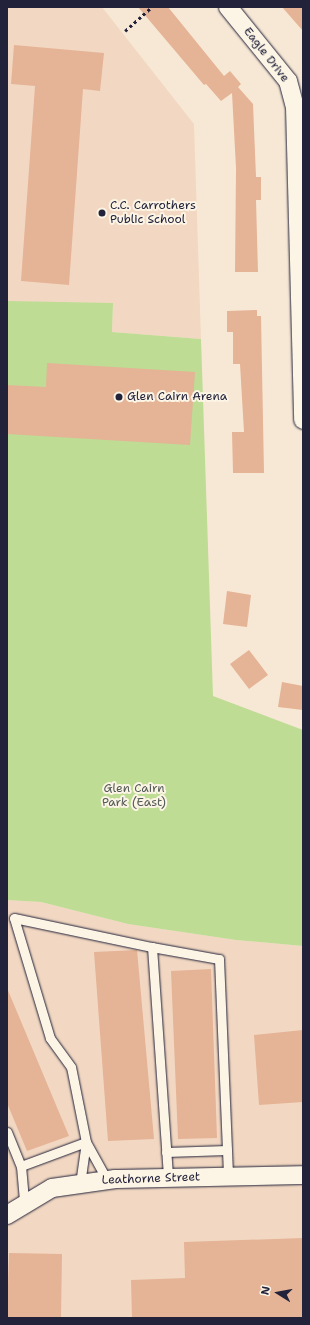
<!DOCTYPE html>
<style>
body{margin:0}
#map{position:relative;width:310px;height:1325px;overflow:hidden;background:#f7e8d5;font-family:"Shantell Sans",sans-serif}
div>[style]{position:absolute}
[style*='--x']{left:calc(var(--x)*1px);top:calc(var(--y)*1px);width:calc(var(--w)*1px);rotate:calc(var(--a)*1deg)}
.built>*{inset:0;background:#f2d8c2}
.green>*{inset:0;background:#bedc94}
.building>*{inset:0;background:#e5b396}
.path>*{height:2.5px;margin-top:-1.25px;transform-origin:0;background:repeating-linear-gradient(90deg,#22223b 0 3px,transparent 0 6px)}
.roads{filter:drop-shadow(0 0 1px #22223b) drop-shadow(0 0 1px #22223b)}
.lane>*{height:9px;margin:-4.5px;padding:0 4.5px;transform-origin:4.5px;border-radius:4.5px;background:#fcf5e5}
.street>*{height:18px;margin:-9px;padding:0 9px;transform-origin:9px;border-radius:9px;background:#fcf5e5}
.dots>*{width:11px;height:11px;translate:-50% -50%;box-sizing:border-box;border:2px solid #fcf5e5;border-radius:50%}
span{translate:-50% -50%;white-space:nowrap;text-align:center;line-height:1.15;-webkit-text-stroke:4px #fcf5e5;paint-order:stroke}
.street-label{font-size:12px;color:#22223b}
.poi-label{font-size:12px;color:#22223b}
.left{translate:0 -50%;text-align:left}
.park-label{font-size:12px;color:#515a56}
.frame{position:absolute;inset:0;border:8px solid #22223b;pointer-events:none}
.north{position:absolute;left:258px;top:1273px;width:40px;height:40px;-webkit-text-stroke:3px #fcf5e5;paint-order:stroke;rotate:281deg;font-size:11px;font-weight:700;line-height:16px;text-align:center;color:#22223b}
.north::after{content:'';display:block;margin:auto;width:14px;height:18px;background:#22223b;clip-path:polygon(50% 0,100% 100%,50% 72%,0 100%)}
</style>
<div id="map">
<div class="built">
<i style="clip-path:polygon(7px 7px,102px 7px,194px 124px,201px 339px,112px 332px,113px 304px,7px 303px)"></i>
<i style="clip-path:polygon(7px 900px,41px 902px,128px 924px,236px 940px,303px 946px,303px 1318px,7px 1318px)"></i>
</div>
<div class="green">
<i style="clip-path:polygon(7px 301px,113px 303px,112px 332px,201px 339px,213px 696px,303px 730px,303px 946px,236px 940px,128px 924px,41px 902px,7px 900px)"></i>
</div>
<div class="building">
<i style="clip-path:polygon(138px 7px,168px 7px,224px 76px,230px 71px,241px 84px,238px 87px,253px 104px,256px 177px,261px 177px,261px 200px,256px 200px,258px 272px,235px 272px,236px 168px,232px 93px,221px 101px,206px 84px,204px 85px)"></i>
<i style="clip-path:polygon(282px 7px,303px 7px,303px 31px)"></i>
<i style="clip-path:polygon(14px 45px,104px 53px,100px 91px,83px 89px,69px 285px,21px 281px,35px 86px,11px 84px)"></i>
<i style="clip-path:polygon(257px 310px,257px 316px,261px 316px,264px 473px,233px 473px,232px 432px,244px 432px,240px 364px,233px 364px,233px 332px,227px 332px,227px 311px)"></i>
<i style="clip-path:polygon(47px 363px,195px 372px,190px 445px,7px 434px,7px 385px,46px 387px)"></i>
<i style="clip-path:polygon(227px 591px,251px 595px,247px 627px,223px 624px)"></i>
<i style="clip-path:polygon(249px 650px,268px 675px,249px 689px,230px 664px)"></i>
<i style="clip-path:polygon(282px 682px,303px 686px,303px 710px,278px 707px)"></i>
<i style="clip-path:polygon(137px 950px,154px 1139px,108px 1141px,94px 952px)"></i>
<i style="clip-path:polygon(211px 969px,217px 1138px,178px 1139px,171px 971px)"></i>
<i style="clip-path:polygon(7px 988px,69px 1136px,27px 1151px,7px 1103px)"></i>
<i style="clip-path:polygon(303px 1030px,303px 1102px,259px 1105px,254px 1035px)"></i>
<i style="clip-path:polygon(303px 1238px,303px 1318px,132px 1318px,131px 1280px,185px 1278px,184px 1242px)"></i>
<i style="clip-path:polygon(9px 1253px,62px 1254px,61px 1318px,7px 1318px)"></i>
</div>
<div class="path">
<i style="--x:125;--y:31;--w:36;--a:-42"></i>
</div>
<div class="roads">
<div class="lane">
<i style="--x:152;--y:947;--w:68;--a:10.2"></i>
<i style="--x:219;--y:959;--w:218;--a:87.6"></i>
<i style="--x:7;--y:1132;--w:37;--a:68"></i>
<i style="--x:21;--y:1166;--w:38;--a:85"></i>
<i style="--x:166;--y:1152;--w:61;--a:-1.9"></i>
<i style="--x:21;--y:1166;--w:69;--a:-20.3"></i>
<i style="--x:107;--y:1180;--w:43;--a:-118.9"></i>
<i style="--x:86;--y:1142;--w:76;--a:-101.3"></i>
<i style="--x:71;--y:1067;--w:36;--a:-126"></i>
<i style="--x:50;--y:1038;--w:125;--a:-106.7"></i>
<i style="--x:14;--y:918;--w:141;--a:11.9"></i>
<i style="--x:152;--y:947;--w:232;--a:86"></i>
<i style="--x:80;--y:1184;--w:42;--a:-81.9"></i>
</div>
<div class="street">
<i style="--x:228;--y:7;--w:95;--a:51"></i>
<i style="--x:288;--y:81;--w:27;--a:75"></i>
<i style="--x:295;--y:107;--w:313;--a:88.5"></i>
<i style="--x:7;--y:1215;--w:52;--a:-31"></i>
<i style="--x:52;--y:1188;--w:64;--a:-8.1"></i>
<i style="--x:115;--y:1179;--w:188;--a:-1.2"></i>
</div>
</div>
<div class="dots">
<i style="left:102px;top:213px;background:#22223b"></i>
<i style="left:119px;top:397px;background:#22223b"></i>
</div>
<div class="street-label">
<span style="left:266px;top:55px;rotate:52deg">Eagle Drive</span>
<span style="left:151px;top:1179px;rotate:-2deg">Leathorne Street</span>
</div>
<div class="poi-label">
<span class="left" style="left:110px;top:213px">C.C. Carrothers<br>Public School</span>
<span class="left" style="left:127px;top:397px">Glen Cairn Arena</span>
</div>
<div class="park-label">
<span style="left:134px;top:796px">Glen Cairn<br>Park (East)</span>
</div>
<div class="frame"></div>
<div class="north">N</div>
</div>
